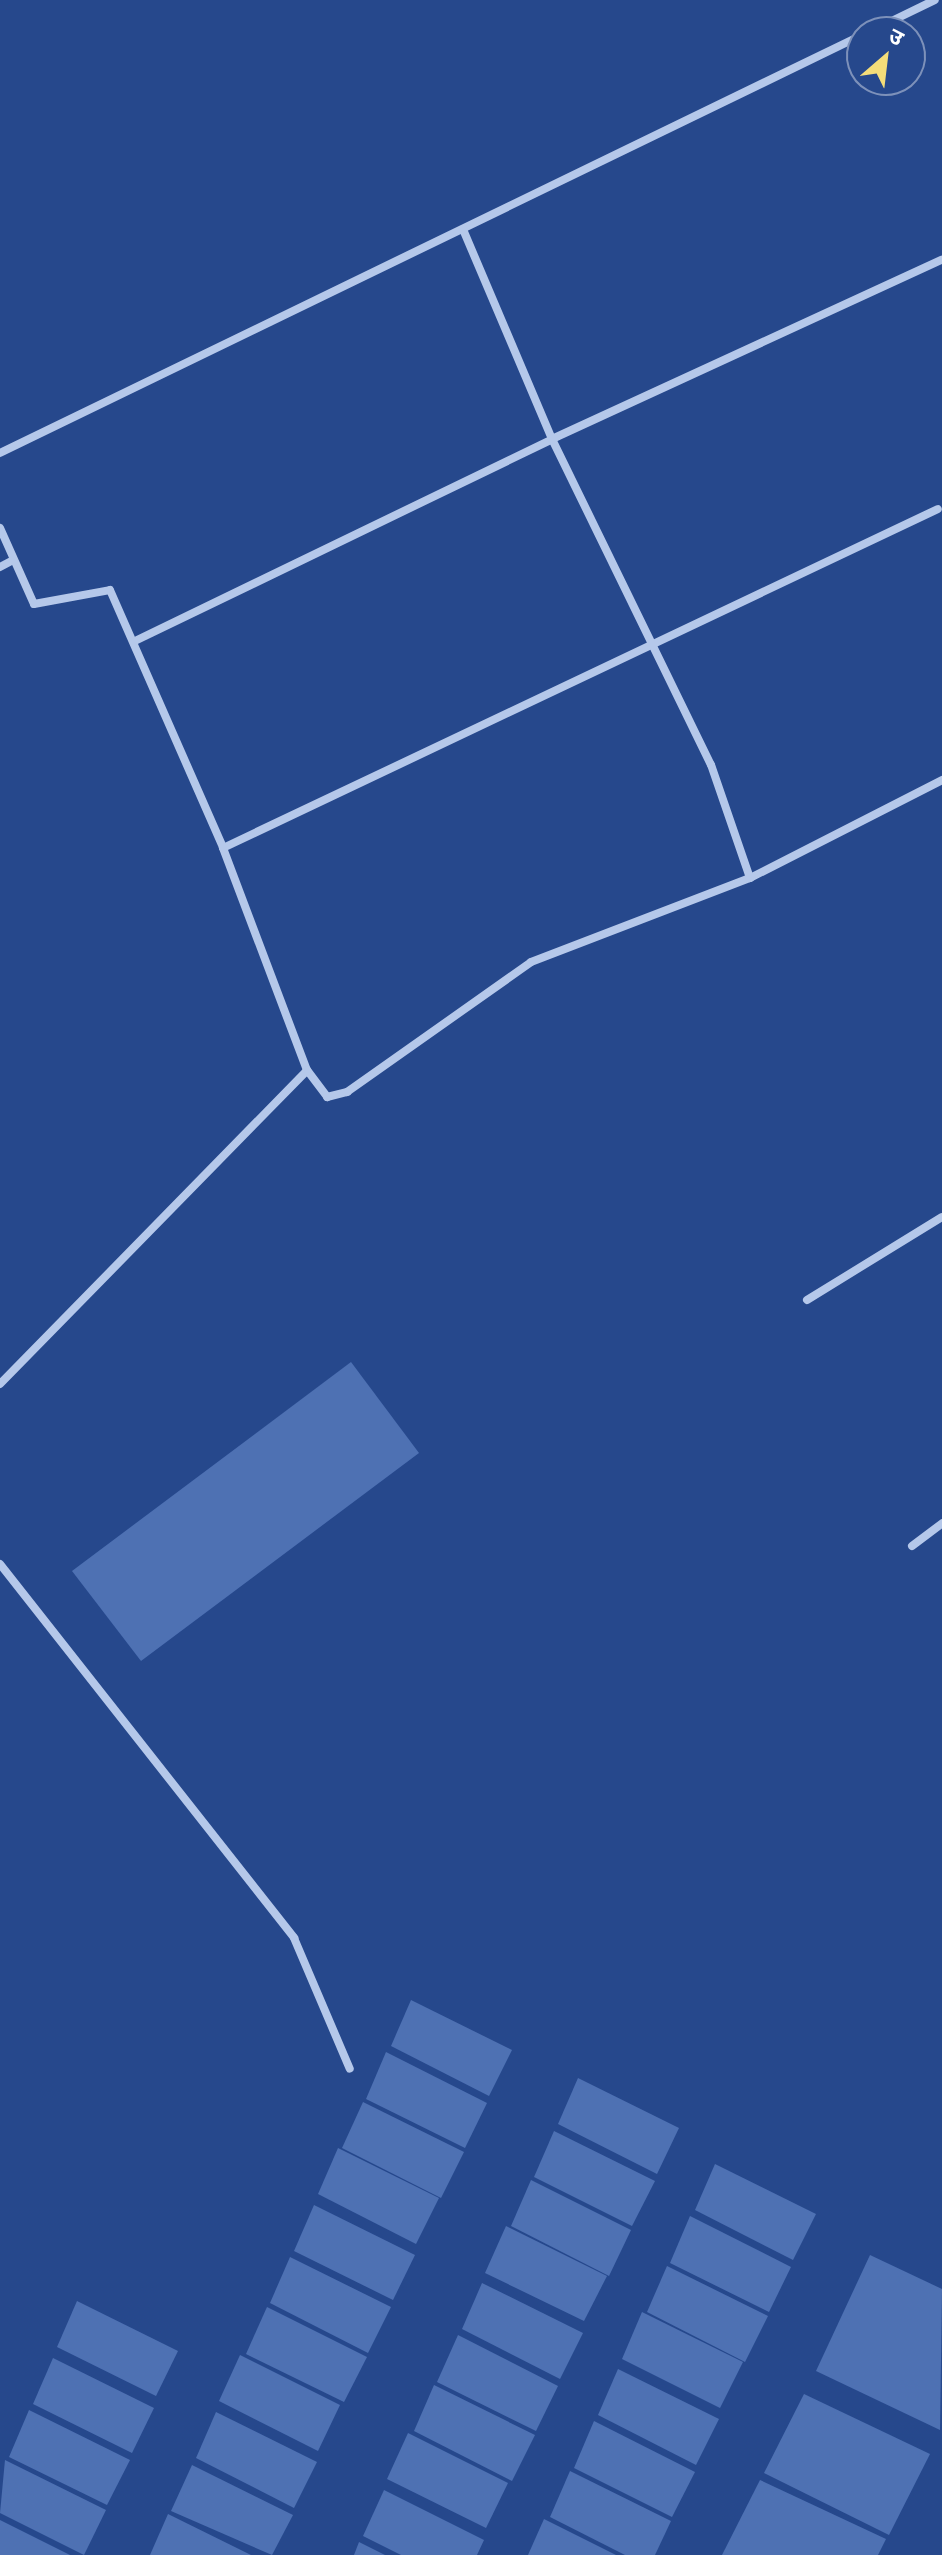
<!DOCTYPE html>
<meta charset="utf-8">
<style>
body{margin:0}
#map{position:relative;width:942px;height:2555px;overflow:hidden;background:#26488c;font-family:Inter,"Noto Sans Devanagari",sans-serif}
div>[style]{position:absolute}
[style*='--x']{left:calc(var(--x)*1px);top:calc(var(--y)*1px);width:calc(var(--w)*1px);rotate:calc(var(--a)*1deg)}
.building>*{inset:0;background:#4e71b3}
.street>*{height:8px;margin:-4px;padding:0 4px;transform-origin:4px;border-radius:4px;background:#b5c8ea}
span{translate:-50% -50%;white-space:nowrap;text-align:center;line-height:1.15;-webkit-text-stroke:6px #26488c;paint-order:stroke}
.north{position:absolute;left:846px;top:16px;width:80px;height:80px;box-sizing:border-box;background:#26488c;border:2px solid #7d91ba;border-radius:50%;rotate:28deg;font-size:22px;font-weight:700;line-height:32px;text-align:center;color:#fff}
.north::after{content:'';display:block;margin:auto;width:28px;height:36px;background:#f4dd79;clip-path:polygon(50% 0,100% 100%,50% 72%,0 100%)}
</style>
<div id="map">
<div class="building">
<i style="clip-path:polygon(351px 1362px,419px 1453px,141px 1661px,72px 1571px)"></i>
<i style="clip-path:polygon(411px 2000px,512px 2050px,489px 2096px,391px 2046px)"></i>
<i style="clip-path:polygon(386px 2052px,487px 2103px,465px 2148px,366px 2099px)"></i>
<i style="clip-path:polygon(578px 2078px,679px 2128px,657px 2174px,558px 2124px)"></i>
<i style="clip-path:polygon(363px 2102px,464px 2152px,441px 2198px,342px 2148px)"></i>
<i style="clip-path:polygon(554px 2131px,655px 2181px,632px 2226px,534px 2177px)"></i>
<i style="clip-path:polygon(338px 2148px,439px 2198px,416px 2244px,318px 2194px)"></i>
<i style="clip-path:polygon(715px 2164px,816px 2214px,793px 2260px,695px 2210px)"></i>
<i style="clip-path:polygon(531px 2180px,631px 2230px,609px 2276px,511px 2226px)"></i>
<i style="clip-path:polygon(314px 2205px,415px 2255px,393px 2300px,294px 2251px)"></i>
<i style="clip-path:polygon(690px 2216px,791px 2267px,769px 2312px,670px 2263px)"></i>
<i style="clip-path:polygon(506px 2226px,607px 2276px,584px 2321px,485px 2273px)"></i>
<i style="clip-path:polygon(870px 2255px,942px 2289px,940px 2430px,816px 2371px)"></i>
<i style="clip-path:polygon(290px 2257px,391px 2307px,368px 2353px,270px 2303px)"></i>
<i style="clip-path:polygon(667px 2266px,768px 2316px,745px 2362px,647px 2312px)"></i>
<i style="clip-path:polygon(482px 2283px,583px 2333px,560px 2379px,462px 2329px)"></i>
<i style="clip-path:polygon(77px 2301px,178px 2351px,156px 2396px,57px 2347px)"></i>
<i style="clip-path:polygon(267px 2307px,367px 2357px,344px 2402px,246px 2354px)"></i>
<i style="clip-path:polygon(642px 2312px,743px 2362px,720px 2408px,622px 2359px)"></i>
<i style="clip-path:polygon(458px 2335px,558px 2386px,536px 2431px,437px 2382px)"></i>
<i style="clip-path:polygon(240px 2355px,340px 2405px,318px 2451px,219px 2401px)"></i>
<i style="clip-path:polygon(53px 2358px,154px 2408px,132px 2453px,33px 2404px)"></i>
<i style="clip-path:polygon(618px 2369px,719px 2419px,696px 2465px,598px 2415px)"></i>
<i style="clip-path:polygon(434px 2385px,535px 2435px,512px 2481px,414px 2431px)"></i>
<i style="clip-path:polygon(804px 2394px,930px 2454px,889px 2535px,764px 2473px)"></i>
<i style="clip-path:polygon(29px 2410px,130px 2460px,107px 2505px,9px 2457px)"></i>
<i style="clip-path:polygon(216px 2412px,317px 2462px,294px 2508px,196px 2458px)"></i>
<i style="clip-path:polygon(594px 2421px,695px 2472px,672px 2517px,574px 2468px)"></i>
<i style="clip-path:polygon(408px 2433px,508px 2483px,486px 2528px,387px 2479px)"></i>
<i style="clip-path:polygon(5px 2460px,106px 2510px,84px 2555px,0 2513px)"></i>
<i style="clip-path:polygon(192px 2465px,293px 2515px,272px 2555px,171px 2511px)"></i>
<i style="clip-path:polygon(570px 2471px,671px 2521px,655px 2555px,625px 2555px,550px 2517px)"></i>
<i style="clip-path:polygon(760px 2480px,886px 2539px,878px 2555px,722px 2555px)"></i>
<i style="clip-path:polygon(384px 2490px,484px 2540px,477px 2555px,401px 2555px,363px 2536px)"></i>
<i style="clip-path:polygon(168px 2514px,251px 2555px,150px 2555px)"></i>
<i style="clip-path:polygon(544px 2519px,616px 2555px,528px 2555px)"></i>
<i style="clip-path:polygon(0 2520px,70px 2555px,0 2555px)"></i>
<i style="clip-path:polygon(359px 2542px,385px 2555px,354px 2555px)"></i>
</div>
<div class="street">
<i style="--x:869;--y:32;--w:73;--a:-25.9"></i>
<i style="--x:0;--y:453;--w:958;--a:-25.87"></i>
<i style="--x:0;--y:528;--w:83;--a:65.9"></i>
<i style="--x:34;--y:604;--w:77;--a:-10.4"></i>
<i style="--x:110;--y:590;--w:282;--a:66.3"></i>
<i style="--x:223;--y:848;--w:237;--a:69.3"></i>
<i style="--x:307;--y:1070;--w:34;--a:53"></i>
<i style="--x:327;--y:1097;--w:21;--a:-14"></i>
<i style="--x:347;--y:1092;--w:225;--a:-35.2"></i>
<i style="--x:531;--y:962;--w:235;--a:-21"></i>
<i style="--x:750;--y:878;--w:216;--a:-27"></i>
<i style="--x:0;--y:567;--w:15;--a:-28"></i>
<i style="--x:137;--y:640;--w:461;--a:-25.8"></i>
<i style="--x:552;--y:439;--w:228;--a:-113"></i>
<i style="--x:223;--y:848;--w:791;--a:-25.37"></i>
<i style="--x:750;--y:878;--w:120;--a:-109"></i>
<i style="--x:711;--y:765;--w:363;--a:-116"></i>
<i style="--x:552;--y:439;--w:429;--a:-24.7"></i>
<i style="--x:807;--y:1300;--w:158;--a:-31.6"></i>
<i style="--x:0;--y:1384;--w:439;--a:-45.6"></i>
<i style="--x:912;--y:1546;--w:38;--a:-37"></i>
<i style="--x:0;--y:1564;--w:476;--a:51.8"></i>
<i style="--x:294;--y:1938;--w:142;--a:66.9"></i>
</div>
<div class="north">उ</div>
</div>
